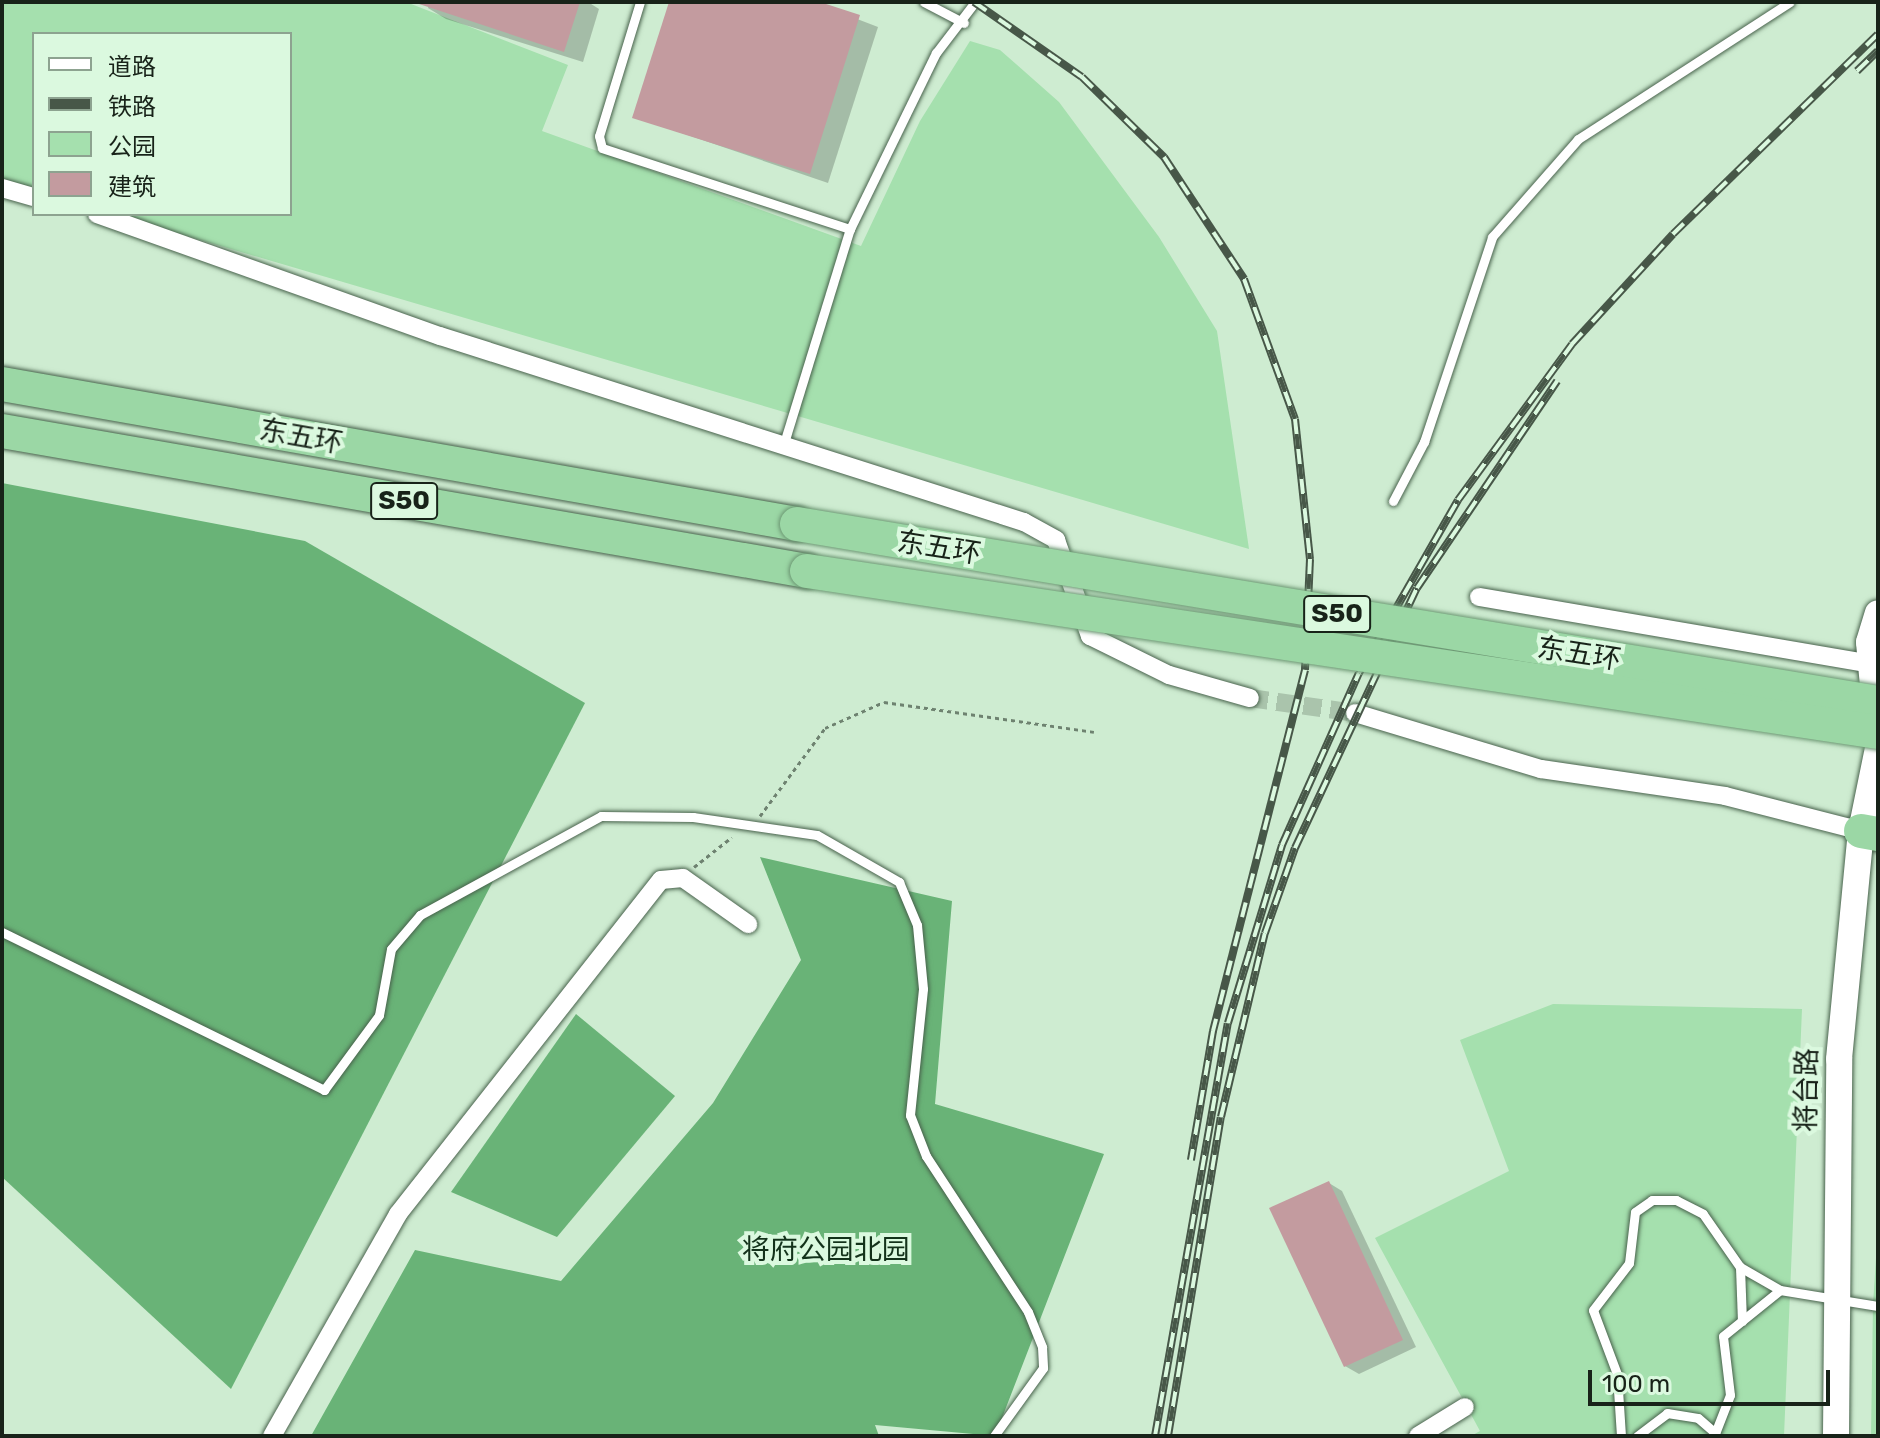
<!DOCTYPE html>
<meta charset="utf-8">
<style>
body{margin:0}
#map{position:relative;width:1880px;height:1438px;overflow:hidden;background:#ceecd1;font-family:Rubik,"Noto Sans SC",sans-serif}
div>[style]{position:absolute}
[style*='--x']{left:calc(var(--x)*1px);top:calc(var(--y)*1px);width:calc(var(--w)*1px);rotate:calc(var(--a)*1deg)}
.green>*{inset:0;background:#a5e0ae}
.forest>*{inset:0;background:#69b377}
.shadow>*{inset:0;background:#0003}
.building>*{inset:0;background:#c39b9f}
.street-tunnel>*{height:18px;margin-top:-9px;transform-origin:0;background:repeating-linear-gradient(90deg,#aac4ac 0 18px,transparent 0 27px)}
.path>*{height:3px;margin-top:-1.5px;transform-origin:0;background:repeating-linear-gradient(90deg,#6e8270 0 4px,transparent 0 8px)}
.roads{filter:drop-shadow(0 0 2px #48624c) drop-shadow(0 0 2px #48624c)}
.lane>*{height:9px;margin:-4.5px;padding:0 4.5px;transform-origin:4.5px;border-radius:4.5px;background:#fff}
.street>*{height:18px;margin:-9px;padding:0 9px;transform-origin:9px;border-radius:9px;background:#fff}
.secondary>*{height:26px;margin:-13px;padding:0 13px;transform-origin:13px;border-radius:13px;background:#fff}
.highway>*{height:34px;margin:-17px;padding:0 17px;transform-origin:17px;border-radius:17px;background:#9bd7a5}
.rail>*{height:8px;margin-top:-4px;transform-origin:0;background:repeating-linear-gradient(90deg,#dbf9df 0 15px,#475748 0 30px);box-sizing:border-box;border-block:2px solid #475748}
.bridges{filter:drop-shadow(0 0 2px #6d9874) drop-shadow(0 0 2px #6d9874)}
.highway-bridge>*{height:34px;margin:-17px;padding:0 17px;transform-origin:17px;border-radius:17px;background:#9bd7a5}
span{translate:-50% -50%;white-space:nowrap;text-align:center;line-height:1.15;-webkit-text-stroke:8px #dbf9df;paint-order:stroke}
.shield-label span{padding:2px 6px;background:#dbf9df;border:2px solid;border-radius:6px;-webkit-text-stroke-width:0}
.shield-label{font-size:26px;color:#182319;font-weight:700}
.street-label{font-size:28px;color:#182319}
.park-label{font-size:28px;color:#13321a}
.frame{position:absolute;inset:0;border:4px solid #182319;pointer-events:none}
.legend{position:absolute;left:32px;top:32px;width:260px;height:184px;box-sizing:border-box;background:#dbf9df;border:2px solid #8da390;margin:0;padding:10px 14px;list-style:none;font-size:24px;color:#182319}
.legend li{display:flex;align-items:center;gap:16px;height:40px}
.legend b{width:40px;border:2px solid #8da390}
.scale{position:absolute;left:1588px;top:1370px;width:242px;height:36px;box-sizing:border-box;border:4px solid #182319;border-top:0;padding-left:10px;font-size:24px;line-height:28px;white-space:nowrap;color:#182319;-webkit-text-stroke:6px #dbf9df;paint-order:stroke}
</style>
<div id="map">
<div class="green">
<i style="clip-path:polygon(2px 2px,406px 2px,568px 65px,542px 131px,861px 246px,920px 121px,970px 41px,1000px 50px,1059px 102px,1159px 237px,1217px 331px,1249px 549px,112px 214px,290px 214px,290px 34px,34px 34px,34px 191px,2px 181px)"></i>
<i style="clip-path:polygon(1553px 1004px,1802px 1009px,1784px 1436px,1471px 1436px,1480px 1431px,1375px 1238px,1509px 1171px,1460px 1040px)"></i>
<i style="clip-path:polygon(1878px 1227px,1878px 1436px,1871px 1436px,1873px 1305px)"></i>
</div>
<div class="forest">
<i style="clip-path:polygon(2px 483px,305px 541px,585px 703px,231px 1389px,2px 1177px)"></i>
<i style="clip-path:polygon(760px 857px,952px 901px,935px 1104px,1104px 1154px,995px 1436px,875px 1425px,879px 1436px,311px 1436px,415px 1250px,561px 1281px,713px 1103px,801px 960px)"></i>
<i style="clip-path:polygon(576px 1014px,675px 1096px,557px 1237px,451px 1192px)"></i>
</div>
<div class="shadow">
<i style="clip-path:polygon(430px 2px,588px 2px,599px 9px,583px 62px,446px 19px,428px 8px)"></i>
<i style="clip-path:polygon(671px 2px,813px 2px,878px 27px,828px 183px,635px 117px)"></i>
<i style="clip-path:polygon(1329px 1183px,1342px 1191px,1416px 1347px,1359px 1374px,1345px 1366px)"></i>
</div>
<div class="building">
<i style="clip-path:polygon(413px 2px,580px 2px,564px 52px)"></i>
<i style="clip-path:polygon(669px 2px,820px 2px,860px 15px,810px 174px,632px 118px)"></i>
<i style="clip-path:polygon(1329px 1181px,1403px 1340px,1344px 1367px,1269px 1208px)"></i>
</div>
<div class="street-tunnel">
<i style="--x:1250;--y:698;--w:106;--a:8.1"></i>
</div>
<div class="path">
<i style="--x:760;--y:816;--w:109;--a:-53.5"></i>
<i style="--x:825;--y:728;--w:64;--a:-23.8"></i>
<i style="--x:884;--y:702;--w:212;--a:8.1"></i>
<i style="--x:694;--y:867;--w:48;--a:-38.3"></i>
</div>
<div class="roads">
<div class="lane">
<i style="--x:640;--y:2;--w:140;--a:107"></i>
<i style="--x:599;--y:136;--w:12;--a:76"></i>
<i style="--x:602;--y:148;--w:261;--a:18.1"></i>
<i style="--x:924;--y:2;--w:45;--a:27.7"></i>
<i style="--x:784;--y:443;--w:224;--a:-72.9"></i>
<i style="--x:850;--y:229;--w:196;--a:-64"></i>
<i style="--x:936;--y:53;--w:64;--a:-52.6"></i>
<i style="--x:1393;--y:501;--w:67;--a:-62.3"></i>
<i style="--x:1424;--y:442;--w:216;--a:-71.6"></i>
<i style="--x:1492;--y:237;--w:130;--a:-48.7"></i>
<i style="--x:1578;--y:139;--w:252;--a:-32.9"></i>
<i style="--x:2;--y:932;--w:359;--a:26.1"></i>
<i style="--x:324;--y:1090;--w:93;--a:-53.7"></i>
<i style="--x:379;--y:1015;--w:67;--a:-79.7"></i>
<i style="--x:391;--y:949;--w:45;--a:-49.5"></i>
<i style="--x:420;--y:915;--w:206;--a:-28.7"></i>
<i style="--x:601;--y:816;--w:92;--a:0.6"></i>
<i style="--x:693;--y:817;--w:125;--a:8.3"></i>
<i style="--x:817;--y:835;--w:95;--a:29.8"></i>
<i style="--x:899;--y:882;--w:47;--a:67.3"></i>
<i style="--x:917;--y:925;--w:64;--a:84.6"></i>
<i style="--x:923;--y:989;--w:127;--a:95.9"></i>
<i style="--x:910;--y:1115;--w:44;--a:68.7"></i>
<i style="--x:926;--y:1156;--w:186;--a:56.8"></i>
<i style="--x:1028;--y:1312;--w:38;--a:68"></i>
<i style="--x:1042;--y:1347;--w:21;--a:87"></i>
<i style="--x:1043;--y:1368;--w:84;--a:125.8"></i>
<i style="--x:1740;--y:1267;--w:54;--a:87.9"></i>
<i style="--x:1621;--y:1436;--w:62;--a:-93.7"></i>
<i style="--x:1617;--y:1374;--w:68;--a:-110.6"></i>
<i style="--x:1593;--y:1310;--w:59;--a:-52.5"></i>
<i style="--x:1629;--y:1263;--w:51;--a:-83.3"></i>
<i style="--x:1635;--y:1212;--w:21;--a:-35"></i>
<i style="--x:1652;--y:1200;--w:24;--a:0"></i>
<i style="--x:1676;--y:1200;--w:30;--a:27"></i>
<i style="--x:1703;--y:1214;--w:65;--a:55.1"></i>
<i style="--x:1740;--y:1267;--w:46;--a:29.9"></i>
<i style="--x:1780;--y:1290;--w:99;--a:9.3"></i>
<i style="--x:1637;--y:1436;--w:38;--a:-37"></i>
<i style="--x:1667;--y:1413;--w:31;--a:9"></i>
<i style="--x:1698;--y:1418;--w:23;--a:41"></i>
<i style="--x:1714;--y:1436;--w:44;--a:-68.7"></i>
<i style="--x:1730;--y:1395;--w:59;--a:-96.8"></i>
<i style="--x:1723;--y:1336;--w:73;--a:-38.9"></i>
</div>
<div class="street">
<i style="--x:2;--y:188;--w:33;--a:16"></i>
<i style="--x:97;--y:214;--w:364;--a:19.6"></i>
<i style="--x:440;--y:336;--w:613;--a:17.67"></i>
<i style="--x:1024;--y:522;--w:37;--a:29"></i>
<i style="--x:1056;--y:540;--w:102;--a:70.5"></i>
<i style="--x:1090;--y:636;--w:88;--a:26.3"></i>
<i style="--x:1169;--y:675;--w:84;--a:15.9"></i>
<i style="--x:1479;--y:597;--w:396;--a:9.7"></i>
<i style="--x:1355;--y:713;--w:194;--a:16.8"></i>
<i style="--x:1541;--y:769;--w:186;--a:8.3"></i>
<i style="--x:1725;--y:796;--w:140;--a:14.4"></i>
<i style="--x:272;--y:1436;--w:255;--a:-60.4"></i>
<i style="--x:398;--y:1214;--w:425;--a:-51.8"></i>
<i style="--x:661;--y:880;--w:22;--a:-5"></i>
<i style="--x:683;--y:878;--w:80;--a:35.3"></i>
<i style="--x:1418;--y:1436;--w:55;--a:-31.7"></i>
</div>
<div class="secondary">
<i style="--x:1876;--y:719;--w:77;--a:-95.2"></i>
<i style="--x:1869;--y:642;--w:30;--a:-73"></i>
<i style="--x:1836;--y:1436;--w:377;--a:-89.5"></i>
<i style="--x:1839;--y:1059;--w:229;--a:-84.5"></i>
<i style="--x:1861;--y:831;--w:85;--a:-78.4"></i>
</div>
<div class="highway">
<i style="--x:2;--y:384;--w:807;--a:9.99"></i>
<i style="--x:2;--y:431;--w:817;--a:9.87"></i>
<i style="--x:1861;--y:831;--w:17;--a:10"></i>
</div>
</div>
<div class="rail">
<i style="--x:974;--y:2;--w:131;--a:34.8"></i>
<i style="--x:1082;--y:77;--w:115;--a:44.3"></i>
<i style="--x:1164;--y:157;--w:146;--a:56.7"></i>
<i style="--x:1244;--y:279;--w:149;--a:70"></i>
<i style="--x:1295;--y:419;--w:141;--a:83.9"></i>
<i style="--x:1310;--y:559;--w:111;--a:92.6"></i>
<i style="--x:1305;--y:670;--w:373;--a:104.3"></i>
<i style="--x:1213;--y:1031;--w:131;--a:99.7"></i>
<i style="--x:1857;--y:71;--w:29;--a:-44"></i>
<i style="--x:1155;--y:1436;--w:419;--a:-80"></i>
<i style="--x:1228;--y:1023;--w:186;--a:-73.1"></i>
<i style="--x:1282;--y:845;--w:188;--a:-65.9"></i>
<i style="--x:1359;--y:673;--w:199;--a:-60.2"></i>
<i style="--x:1458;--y:500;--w:193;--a:-53.8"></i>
<i style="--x:1572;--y:344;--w:149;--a:-47.4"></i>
<i style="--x:1673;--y:234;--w:286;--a:-44.3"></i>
<i style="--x:1168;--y:1436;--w:323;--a:-80.6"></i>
<i style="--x:1221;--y:1117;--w:189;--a:-76.6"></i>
<i style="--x:1265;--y:933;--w:90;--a:-70.6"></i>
<i style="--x:1295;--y:848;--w:287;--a:-64.9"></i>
<i style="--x:1417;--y:588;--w:250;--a:-55.9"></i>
</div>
<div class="bridges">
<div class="highway-bridge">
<i style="--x:797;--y:524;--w:1096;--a:9.4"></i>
<i style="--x:807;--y:571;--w:1083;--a:8.55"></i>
</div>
</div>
<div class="shield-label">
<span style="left:404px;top:501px">S50</span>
<span style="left:1337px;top:614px">S50</span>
</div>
<div class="street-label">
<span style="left:301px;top:437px;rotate:10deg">东五环</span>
<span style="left:939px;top:548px;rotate:9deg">东五环</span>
<span style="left:1579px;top:654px;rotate:9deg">东五环</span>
<span style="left:1807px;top:1090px;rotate:-89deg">将台路</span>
</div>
<div class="park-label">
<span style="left:826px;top:1250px">将府公园北园</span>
</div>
<div class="frame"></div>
<ul class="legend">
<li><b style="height:10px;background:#fff"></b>道路</li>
<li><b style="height:10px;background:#475748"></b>铁路</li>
<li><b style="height:22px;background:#a5e0ae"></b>公园</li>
<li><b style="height:22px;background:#c39b9f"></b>建筑</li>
</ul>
<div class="scale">100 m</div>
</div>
